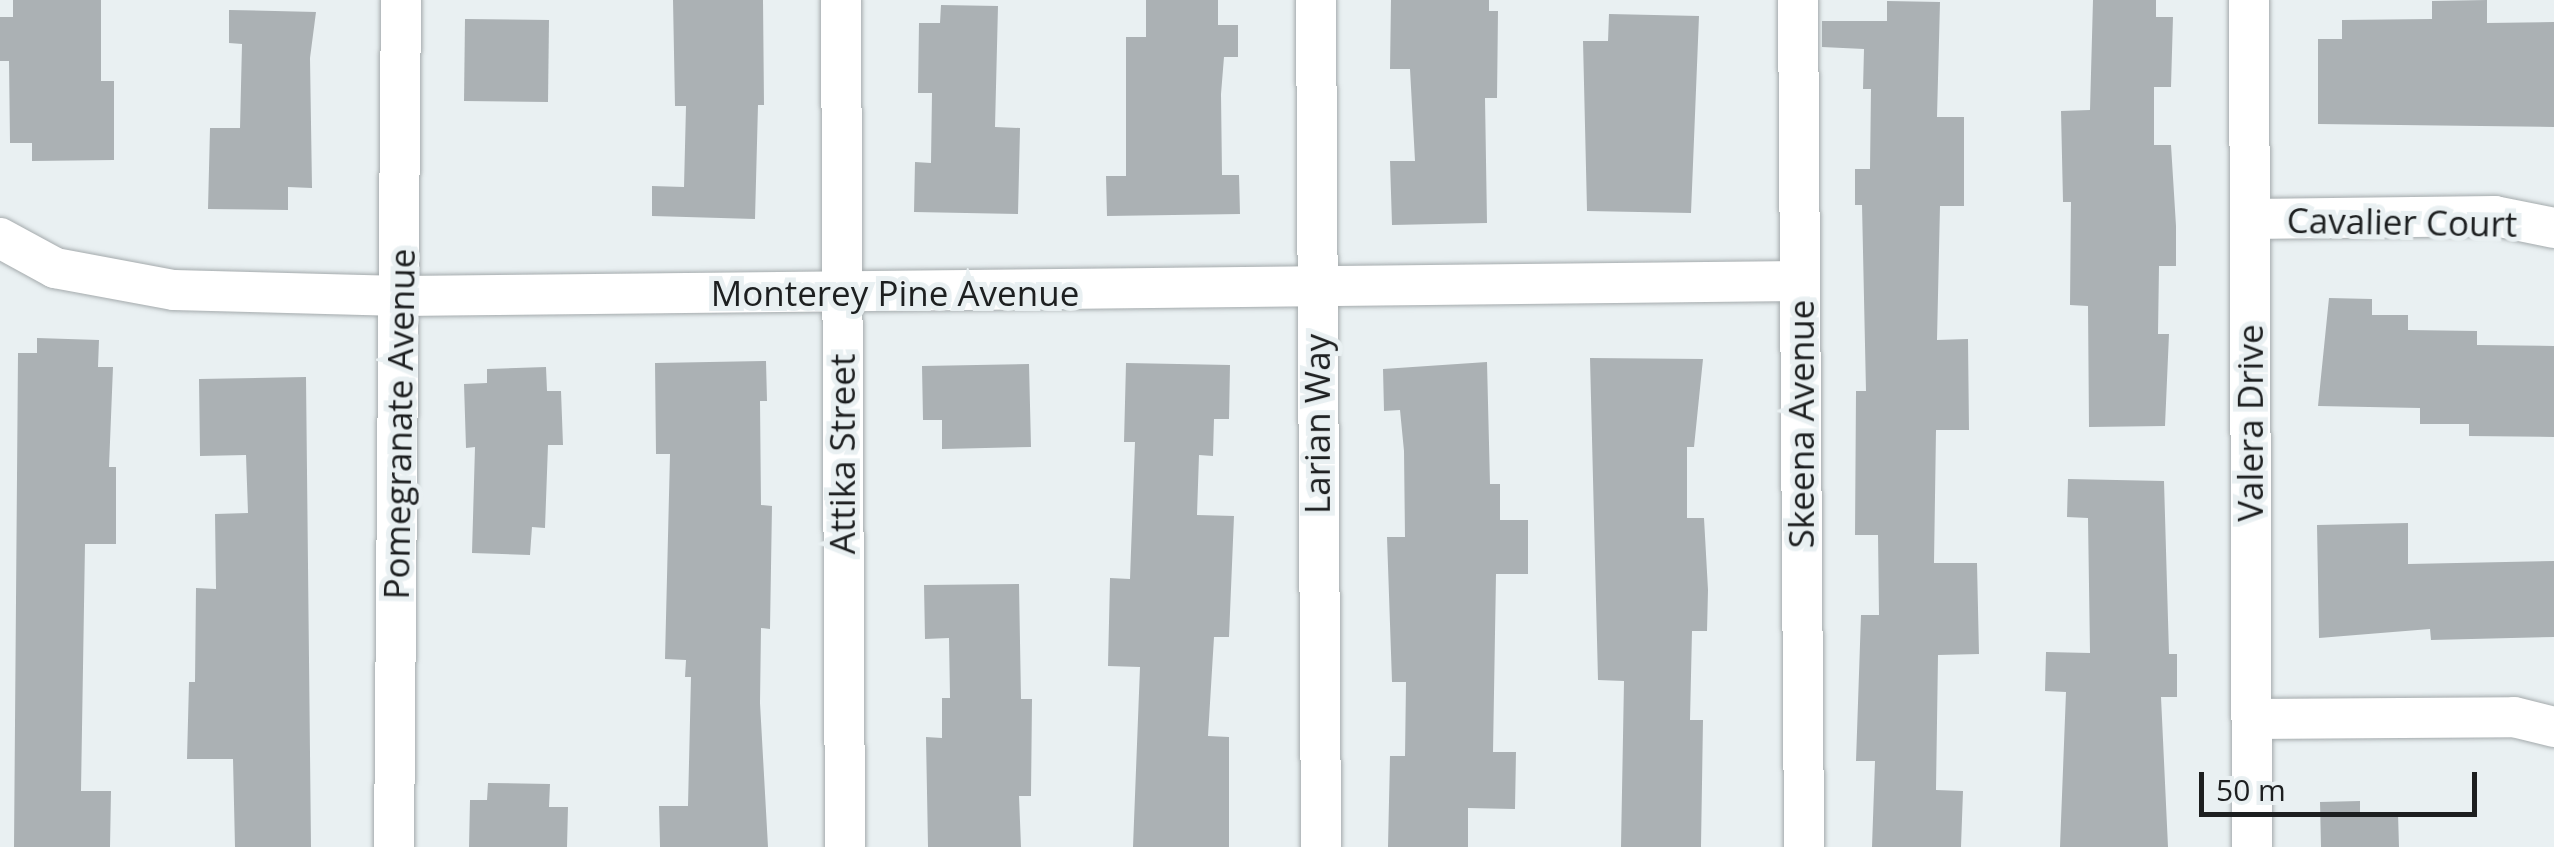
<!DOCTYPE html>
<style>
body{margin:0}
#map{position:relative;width:2554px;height:847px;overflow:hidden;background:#e9f0f2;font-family:"Open Sans",sans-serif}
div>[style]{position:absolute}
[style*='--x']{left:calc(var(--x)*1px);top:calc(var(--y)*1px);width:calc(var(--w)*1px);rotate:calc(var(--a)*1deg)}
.building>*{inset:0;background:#abb1b4}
.roads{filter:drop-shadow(0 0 2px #a4aaac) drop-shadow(0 0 2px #a4aaac)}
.street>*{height:40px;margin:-20px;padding:0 20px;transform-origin:20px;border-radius:20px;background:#fff}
span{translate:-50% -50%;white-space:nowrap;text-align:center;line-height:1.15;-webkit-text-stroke:10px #e9f0f2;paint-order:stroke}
.street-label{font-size:35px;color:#1d1f20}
.scale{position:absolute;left:2199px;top:772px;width:278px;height:45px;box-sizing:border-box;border:5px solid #1d1f20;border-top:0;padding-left:12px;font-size:30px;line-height:35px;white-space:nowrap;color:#1d1f20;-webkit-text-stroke:8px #e9f0f2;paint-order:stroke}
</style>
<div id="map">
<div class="building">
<i style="clip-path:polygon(13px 0,101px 0,101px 81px,114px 81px,114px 160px,32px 161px,32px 143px,10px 143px,9px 61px,0 61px,0 17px,13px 17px)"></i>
<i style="clip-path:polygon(673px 0,763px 0,764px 105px,758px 105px,755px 219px,652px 216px,652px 186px,684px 187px,686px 106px,675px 106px)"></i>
<i style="clip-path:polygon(1146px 0,1218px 0,1218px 25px,1238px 25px,1238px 57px,1224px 57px,1221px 94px,1222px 175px,1239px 175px,1240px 214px,1107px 216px,1106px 176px,1126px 176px,1126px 37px,1146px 37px)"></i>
<i style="clip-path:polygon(1391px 0,1489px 0,1489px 11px,1498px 11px,1497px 98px,1485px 98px,1487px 223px,1392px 225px,1390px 161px,1415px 161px,1410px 69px,1390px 69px)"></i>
<i style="clip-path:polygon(2093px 0,2156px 0,2156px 17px,2173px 17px,2171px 87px,2154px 87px,2154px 145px,2171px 145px,2176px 226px,2176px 266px,2159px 266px,2158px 334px,2169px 334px,2165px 426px,2089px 427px,2088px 306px,2070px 305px,2071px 202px,2063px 202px,2061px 111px,2090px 110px)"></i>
<i style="clip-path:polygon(2487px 0,2487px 23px,2554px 22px,2554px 127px,2318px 124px,2318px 39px,2342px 39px,2342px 20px,2432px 19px,2432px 1px)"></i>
<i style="clip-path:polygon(1887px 1px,1940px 2px,1937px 117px,1964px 117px,1964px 206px,1940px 206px,1937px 340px,1968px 339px,1969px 430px,1936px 430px,1934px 563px,1977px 563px,1979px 654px,1938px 655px,1936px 790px,1963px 791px,1961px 847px,1872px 847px,1875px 761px,1856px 761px,1861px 615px,1879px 615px,1878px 535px,1855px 535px,1856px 391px,1866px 391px,1862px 205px,1855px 205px,1855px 169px,1870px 169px,1871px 89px,1863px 89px,1864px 49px,1822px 47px,1822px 21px,1887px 21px)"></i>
<i style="clip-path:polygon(941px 5px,998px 6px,995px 127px,1020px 128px,1018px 214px,914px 212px,915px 162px,931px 163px,932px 93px,918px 93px,919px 23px,940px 23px)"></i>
<i style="clip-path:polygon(229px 10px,316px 12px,310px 58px,312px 188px,288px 187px,288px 210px,208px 209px,210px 128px,240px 128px,242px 44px,229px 43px)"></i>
<i style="clip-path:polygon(1609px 14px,1699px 16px,1691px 213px,1587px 211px,1583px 41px,1608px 41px)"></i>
<i style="clip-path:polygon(465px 19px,549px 20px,548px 102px,464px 101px)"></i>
<i style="clip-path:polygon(2329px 298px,2372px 299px,2372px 315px,2408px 315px,2408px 330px,2477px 331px,2477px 345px,2554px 346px,2554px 437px,2469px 436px,2469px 424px,2420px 424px,2420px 408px,2318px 406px)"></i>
<i style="clip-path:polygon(37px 338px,99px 340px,98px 367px,113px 367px,109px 467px,116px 467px,116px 544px,85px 544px,81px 791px,111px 791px,110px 847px,14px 847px,18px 353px,37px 353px)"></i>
<i style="clip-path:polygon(1590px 358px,1703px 359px,1694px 447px,1687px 447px,1687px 518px,1704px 518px,1708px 590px,1707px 631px,1692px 631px,1690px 720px,1703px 720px,1701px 847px,1621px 847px,1624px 681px,1598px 680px)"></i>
<i style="clip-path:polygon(766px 361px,767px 401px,760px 401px,761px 505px,772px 506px,770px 629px,761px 628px,760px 703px,768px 847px,660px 847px,659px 806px,688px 806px,691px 677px,685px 677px,686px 660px,665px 659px,670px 454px,656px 454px,655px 363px)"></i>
<i style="clip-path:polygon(1487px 362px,1490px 484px,1500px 484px,1500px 520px,1528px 520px,1528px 574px,1496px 574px,1493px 752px,1516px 752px,1515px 809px,1468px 808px,1468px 847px,1388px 847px,1390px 756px,1405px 756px,1406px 682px,1392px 682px,1387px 537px,1405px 537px,1404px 451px,1400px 410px,1384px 411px,1383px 369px)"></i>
<i style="clip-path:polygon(1126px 363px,1230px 365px,1229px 419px,1214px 419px,1213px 456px,1199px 455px,1197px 515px,1234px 516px,1229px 637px,1214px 637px,1208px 736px,1229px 737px,1229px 847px,1133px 847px,1140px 667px,1108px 666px,1110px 578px,1130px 579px,1135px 442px,1124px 442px)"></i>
<i style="clip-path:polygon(1029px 364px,1031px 447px,942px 449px,942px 420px,923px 420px,922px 366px)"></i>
<i style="clip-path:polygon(546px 367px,547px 391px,561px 391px,563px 445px,548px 445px,545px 528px,532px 527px,530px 555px,472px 553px,475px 447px,466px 448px,464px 384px,487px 383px,487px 369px)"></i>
<i style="clip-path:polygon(306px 377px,311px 847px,235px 847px,233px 759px,187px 759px,189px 682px,195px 682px,196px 588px,216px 589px,215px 514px,248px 513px,246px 455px,200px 456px,199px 379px)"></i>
<i style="clip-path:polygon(2068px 479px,2164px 481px,2169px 654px,2177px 654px,2177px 697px,2161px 697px,2168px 847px,2060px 847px,2066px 692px,2045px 691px,2046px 652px,2090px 653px,2088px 518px,2067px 517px)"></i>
<i style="clip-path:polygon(2408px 523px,2408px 564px,2554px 561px,2554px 637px,2431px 640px,2430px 629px,2319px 638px,2317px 525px)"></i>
<i style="clip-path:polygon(1019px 584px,1021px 699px,1032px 699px,1031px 796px,1019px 796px,1021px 847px,928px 847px,926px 737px,942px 738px,942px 698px,950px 698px,949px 638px,925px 639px,924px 585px)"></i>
<i style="clip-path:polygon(488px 783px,550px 784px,549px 807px,568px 807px,567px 847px,469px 847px,470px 800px,487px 800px)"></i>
<i style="clip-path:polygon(2360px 801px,2360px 813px,2398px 813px,2399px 847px,2321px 847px,2320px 802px)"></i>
</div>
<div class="roads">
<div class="street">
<i style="--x:841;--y:0;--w:847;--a:89.73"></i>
<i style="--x:1316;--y:0;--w:847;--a:89.66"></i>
<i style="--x:1798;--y:0;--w:847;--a:89.59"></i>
<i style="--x:2249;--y:0;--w:847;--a:89.8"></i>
<i style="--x:2250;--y:219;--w:245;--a:-0.7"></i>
<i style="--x:2495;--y:216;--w:60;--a:11.5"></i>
<i style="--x:0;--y:238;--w:63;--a:28.6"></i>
<i style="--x:55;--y:268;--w:121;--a:10.5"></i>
<i style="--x:174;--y:290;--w:227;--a:1.5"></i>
<i style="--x:401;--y:296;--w:1399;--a:-0.61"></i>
<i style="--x:2252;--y:719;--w:262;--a:-0.4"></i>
<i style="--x:2514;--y:717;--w:41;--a:14"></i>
<i style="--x:394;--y:847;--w:847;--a:-89.53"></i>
</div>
</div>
<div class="street-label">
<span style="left:2402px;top:222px;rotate:1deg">Cavalier Court</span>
<span style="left:895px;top:293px">Monterey Pine Avenue</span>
<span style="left:2250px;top:423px;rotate:-90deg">Valera Drive</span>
<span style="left:399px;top:424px;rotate:-89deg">Pomegranate Avenue</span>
<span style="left:1317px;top:424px;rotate:-90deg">Larian Way</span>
<span style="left:1801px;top:424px;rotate:-90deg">Skeena Avenue</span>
<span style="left:842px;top:454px;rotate:-90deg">Attika Street</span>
</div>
<div class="scale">50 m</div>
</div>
